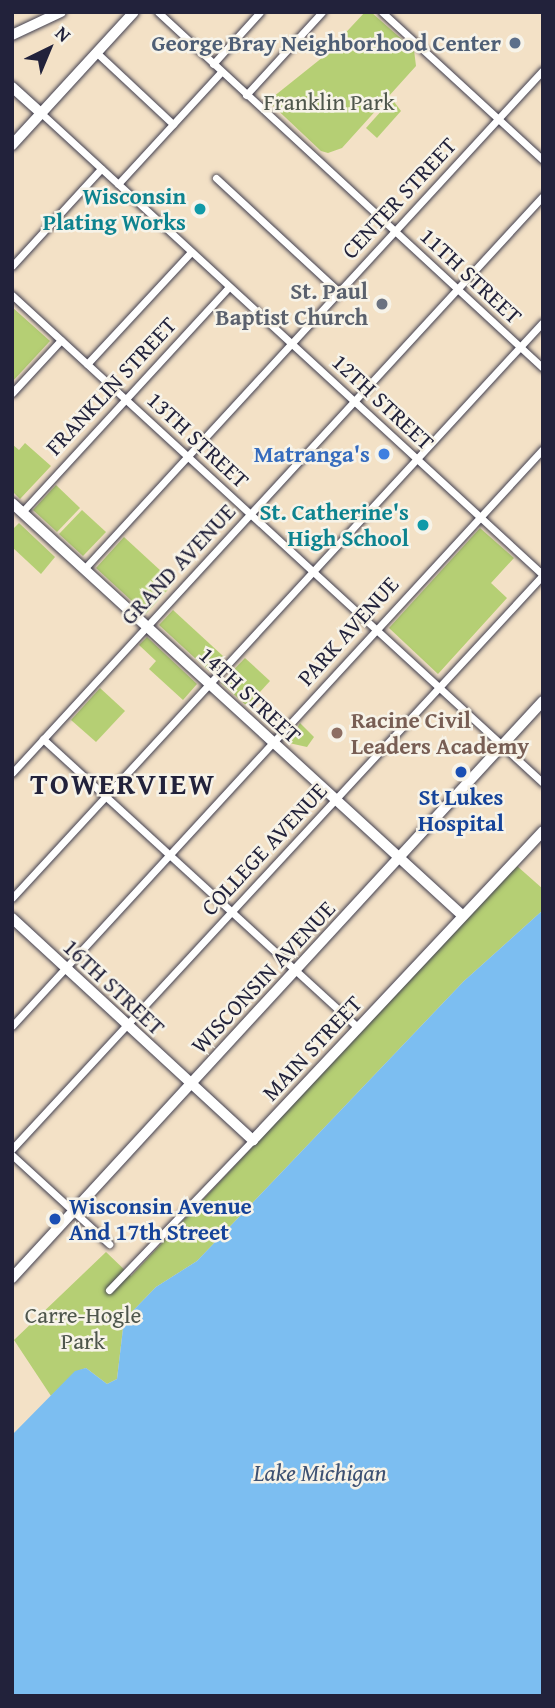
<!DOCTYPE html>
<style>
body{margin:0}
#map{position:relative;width:555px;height:1708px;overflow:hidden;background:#f3e1c6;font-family:"Gentium Book Plus",serif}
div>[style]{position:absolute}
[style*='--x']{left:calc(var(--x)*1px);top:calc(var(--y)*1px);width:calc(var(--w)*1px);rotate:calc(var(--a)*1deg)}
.green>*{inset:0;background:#b5cf74}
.water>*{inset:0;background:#7cbef1}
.roads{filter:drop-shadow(0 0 2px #413f50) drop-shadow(0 0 2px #413f50)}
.street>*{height:7px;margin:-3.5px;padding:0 3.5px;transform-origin:3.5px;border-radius:3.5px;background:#fff}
.secondary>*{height:10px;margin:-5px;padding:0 5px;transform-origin:5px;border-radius:5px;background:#fff}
.primary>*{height:10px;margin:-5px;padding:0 5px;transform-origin:5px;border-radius:5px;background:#fff}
.dots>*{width:19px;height:19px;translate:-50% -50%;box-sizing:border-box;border:4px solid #f7f3e8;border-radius:50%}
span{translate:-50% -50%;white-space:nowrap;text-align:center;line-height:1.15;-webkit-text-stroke:5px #f7f3e8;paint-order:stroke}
.service-label{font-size:23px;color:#4e5e75;font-weight:700}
.right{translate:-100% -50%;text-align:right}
.park-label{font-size:23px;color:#4e564c}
.culture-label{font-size:23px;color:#0d838f;font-weight:700}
.street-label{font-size:23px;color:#22223b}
.worship-label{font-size:23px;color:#5b616d;font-weight:700}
.shop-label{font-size:23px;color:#366cbe;font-weight:700}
.education-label{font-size:23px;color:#785e54;font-weight:700}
.left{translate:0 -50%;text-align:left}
.transit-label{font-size:23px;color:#164399;font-weight:700}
.water-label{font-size:24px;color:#3d5172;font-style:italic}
.district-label{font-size:30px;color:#22223b;font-weight:700;letter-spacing:2px}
.frame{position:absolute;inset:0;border:14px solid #22223b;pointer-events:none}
.north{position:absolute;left:14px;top:14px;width:70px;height:70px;-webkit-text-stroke:5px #f7f3e8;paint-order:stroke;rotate:43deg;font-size:19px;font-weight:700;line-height:28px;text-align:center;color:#22223b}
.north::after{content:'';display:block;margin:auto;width:24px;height:32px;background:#22223b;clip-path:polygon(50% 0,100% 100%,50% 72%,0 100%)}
</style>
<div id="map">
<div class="green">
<i style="clip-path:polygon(365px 12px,371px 12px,414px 50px,416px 66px,342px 148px,328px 153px,321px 151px,268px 101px,323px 57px)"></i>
<i style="clip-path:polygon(392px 99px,401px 111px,377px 138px,366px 128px)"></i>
<i style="clip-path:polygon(12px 307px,50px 341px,12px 382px)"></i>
<i style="clip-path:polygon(25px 443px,51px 466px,20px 499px,12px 491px,12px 444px,19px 450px)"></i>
<i style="clip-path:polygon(56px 485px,80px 508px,57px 532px,33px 510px)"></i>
<i style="clip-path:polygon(82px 510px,106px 532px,83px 556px,59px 534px)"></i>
<i style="clip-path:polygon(19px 523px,55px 557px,41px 574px,12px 547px,12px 530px)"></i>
<i style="clip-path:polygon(480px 528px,514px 558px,491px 583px,507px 598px,438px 674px,389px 628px)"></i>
<i style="clip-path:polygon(124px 537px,174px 583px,146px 614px,96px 568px)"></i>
<i style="clip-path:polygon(173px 610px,223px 656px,209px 671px,159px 625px)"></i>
<i style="clip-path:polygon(147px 637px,197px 684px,183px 700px,149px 669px,156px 661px,139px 645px)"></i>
<i style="clip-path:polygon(245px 658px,270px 681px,247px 706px,221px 683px)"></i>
<i style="clip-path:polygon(100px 688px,125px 711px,96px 742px,71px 720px)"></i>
<i style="clip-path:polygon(300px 723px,314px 737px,307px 747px,289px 743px)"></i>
<i style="clip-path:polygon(517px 866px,543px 889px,543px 910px,464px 981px,197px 1261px,156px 1287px,124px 1320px,117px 1379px,107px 1384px,86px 1368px,75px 1372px,51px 1396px,14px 1340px,106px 1252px,131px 1276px)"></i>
</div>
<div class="water">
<i style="clip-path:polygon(543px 910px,543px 1696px,12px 1696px,12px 1435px,75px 1371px,86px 1368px,107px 1384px,117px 1379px,124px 1320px,156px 1287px,197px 1261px,464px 981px)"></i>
</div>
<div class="roads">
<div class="street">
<i style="--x:158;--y:12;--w:524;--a:42.76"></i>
<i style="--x:382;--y:12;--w:219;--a:42.6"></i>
<i style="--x:97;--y:53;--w:104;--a:43.1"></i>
<i style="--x:213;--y:64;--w:70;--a:-47.9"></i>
<i style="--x:246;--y:95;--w:113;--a:-47.5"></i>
<i style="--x:41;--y:113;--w:682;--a:42.62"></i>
<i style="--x:216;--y:178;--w:168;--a:42.8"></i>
<i style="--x:118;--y:184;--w:152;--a:-47.4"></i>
<i style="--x:12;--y:266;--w:132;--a:-47.5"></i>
<i style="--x:12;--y:295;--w:721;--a:42.58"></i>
<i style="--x:87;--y:364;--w:153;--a:-47.1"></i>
<i style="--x:12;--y:393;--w:72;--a:-47.2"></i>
<i style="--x:22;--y:512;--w:306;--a:-47.4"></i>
<i style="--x:84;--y:569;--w:678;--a:-47.39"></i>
<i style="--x:43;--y:739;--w:426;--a:42.5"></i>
<i style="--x:12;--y:773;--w:784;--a:-47.38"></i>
<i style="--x:12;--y:898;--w:783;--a:-47.33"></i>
<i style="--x:12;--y:1026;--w:784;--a:-47.38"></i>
<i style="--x:12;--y:1149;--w:782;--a:-47.23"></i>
<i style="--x:12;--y:1155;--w:132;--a:42.5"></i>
<i style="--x:109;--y:1290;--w:208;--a:-46.2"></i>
</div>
<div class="secondary">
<i style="--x:12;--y:87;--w:39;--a:42"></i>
<i style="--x:12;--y:503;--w:610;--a:42.48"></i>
<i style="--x:12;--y:918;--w:328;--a:42.7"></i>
<i style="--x:253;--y:1140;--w:424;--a:-46.8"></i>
<i style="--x:12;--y:1278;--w:784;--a:-47.38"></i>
</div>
<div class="primary">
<i style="--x:12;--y:35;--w:54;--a:-25.1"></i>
<i style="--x:12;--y:145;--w:180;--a:-47.5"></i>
</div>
</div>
<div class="dots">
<i style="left:515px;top:43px;background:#5c6f8a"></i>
<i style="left:200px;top:209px;background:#0f9aa8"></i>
<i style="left:382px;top:304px;background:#6b7280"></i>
<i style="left:384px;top:454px;background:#3f7fe0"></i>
<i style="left:423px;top:525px;background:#0f9aa8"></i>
<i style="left:337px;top:733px;background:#8d6e63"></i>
<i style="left:461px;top:772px;background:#1a4fb4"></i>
<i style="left:55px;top:1219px;background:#1a4fb4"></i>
</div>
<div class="service-label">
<span class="right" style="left:501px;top:43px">George Bray Neighborhood Center</span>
</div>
<div class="park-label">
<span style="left:329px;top:102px">Franklin Park</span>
<span style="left:83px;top:1328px">Carre-Hogle<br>Park</span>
</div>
<div class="culture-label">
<span class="right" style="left:186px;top:209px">Wisconsin<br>Plating Works</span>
<span class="right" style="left:409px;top:525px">St. Catherine's<br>High School</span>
</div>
<div class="street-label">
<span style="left:399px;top:198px;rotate:-47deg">CENTER STREET</span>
<span style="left:471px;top:276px;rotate:43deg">11TH STREET</span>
<span style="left:111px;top:386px;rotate:-47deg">FRANKLIN STREET</span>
<span style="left:383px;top:402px;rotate:43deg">12TH STREET</span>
<span style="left:198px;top:440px;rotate:43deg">13TH STREET</span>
<span style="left:178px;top:564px;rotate:-47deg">GRAND AVENUE</span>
<span style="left:348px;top:631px;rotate:-48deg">PARK AVENUE</span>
<span style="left:250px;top:695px;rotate:43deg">14TH STREET</span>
<span style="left:264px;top:849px;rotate:-47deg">COLLEGE AVENUE</span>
<span style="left:263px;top:977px;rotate:-47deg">WISCONSIN AVENUE</span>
<span style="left:114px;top:987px;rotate:43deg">16TH STREET</span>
<span style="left:312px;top:1048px;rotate:-47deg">MAIN STREET</span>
</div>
<div class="worship-label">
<span class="right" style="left:368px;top:304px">St. Paul<br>Baptist Church</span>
</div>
<div class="shop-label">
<span class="right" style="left:370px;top:454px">Matranga's</span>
</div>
<div class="education-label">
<span class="left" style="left:351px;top:733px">Racine Civil<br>Leaders Academy</span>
</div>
<div class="transit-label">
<span style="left:461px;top:810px">St Lukes<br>Hospital</span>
<span class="left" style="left:69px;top:1219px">Wisconsin Avenue<br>And 17th Street</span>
</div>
<div class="water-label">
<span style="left:320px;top:1473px">Lake Michigan</span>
</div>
<div class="district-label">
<span style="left:123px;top:783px">TOWERVIEW</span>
</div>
<div class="frame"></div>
<div class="north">N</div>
</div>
